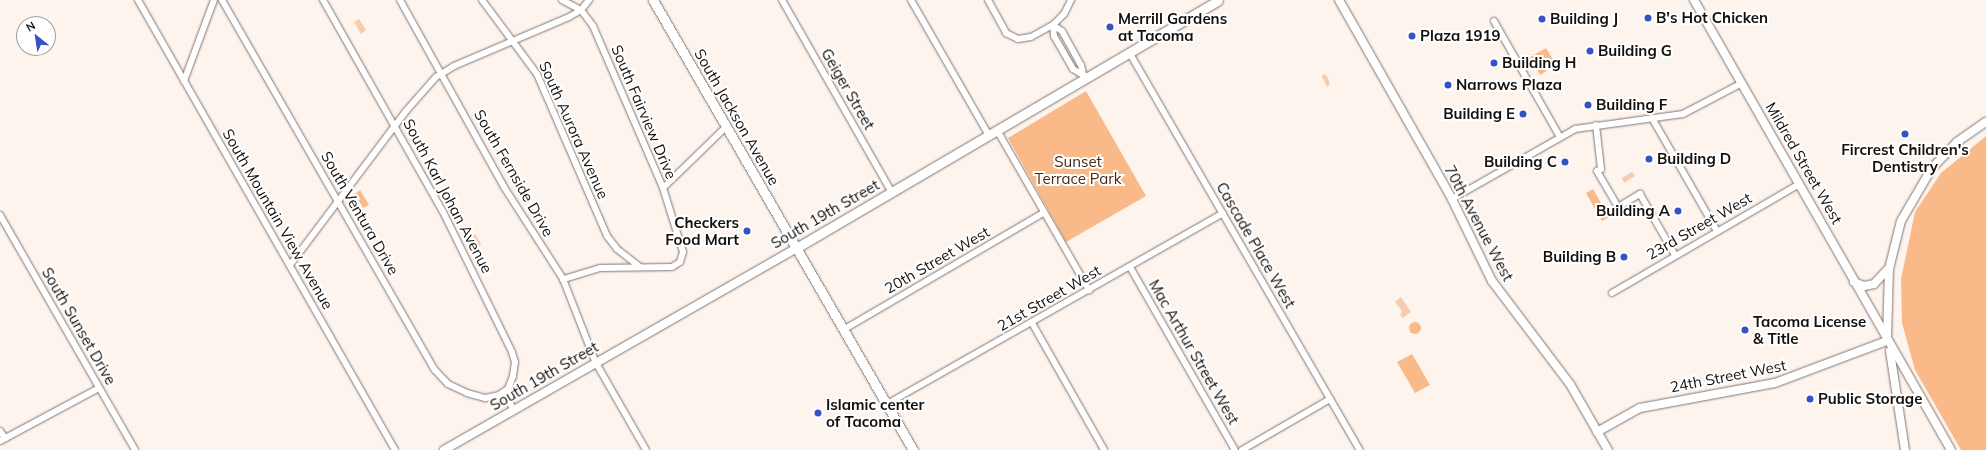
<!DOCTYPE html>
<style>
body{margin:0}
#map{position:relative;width:1986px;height:450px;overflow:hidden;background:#fef4ee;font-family:Mulish,sans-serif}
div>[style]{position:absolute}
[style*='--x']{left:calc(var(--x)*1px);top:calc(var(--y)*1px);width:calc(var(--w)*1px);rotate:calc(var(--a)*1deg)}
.green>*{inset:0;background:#fab988}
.round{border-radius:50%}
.water>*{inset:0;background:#f7ccad}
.roads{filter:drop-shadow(0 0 1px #81766f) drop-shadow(0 0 1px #81766f)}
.street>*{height:6px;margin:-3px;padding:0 3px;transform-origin:3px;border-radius:3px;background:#fff}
.secondary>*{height:8px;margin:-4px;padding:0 4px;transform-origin:4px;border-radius:4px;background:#fff}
.primary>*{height:9px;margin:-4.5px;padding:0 4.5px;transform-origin:4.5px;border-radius:4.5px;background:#fff}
.dots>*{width:11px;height:11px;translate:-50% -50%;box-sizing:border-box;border:2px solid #fff;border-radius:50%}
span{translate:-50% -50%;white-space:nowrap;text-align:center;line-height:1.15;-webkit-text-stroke:4px #fff;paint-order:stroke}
.poi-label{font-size:15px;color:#13100d;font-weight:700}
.left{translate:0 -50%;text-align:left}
.right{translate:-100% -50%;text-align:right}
.street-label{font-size:15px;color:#13100d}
.park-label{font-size:15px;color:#462a13}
.north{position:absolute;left:16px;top:16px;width:40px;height:40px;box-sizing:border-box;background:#fff;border:1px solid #a19f9e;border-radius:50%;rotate:330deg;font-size:11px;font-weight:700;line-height:16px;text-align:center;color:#13100d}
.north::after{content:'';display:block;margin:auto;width:14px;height:18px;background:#3452c3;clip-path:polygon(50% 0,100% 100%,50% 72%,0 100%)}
</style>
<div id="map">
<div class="green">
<i style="clip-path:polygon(1546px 48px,1556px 65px,1540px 75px,1530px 57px)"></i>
<i style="clip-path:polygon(1086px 91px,1146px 196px,1066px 242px,1008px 138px)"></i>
<i style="clip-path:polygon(1986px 136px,1986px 450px,1961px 450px,1915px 370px,1902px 323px,1901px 279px,1915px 212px,1941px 173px)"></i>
<i style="clip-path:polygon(1593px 189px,1609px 217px,1602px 221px,1586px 193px)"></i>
<i style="clip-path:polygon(360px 190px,369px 205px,363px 208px,355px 194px)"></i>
<i class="round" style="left:1409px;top:322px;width:12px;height:12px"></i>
<i style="clip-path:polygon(1412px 354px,1430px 385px,1415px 393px,1397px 362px)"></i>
</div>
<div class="water">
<i style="clip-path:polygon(359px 19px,366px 30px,361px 34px,354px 22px)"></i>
<i style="clip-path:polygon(1323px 74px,1327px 76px,1330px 84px,1327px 87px,1322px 77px)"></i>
<i style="clip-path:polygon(1632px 172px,1635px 176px,1624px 183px,1622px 178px)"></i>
<i style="clip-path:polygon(475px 234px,481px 243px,479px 247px,473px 242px,472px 236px)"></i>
<i style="clip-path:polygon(1401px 297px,1411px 312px,1403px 318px,1400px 315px,1402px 311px,1395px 302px)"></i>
</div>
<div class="roads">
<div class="street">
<i style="--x:138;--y:0;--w:518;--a:60.27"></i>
<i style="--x:222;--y:0;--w:427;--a:60.1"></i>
<i style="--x:435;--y:370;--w:19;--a:47"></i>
<i style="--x:448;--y:384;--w:21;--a:25"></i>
<i style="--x:467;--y:393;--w:19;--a:16"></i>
<i style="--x:485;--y:398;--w:14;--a:-12"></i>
<i style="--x:499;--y:395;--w:11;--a:-34"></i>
<i style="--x:508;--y:389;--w:14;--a:-69"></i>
<i style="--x:513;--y:376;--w:14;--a:-82"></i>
<i style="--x:515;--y:362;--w:10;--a:-107"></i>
<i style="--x:512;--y:352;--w:156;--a:-116.2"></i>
<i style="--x:443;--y:212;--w:244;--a:-119.5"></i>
<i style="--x:400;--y:0;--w:214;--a:60.9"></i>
<i style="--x:504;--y:187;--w:109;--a:57.3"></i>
<i style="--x:563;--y:279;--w:90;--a:68.6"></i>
<i style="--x:596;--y:363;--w:100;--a:60.1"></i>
<i style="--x:482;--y:0;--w:92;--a:53.4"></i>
<i style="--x:537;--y:74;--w:176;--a:66.6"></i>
<i style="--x:607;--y:236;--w:16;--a:52"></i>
<i style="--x:617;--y:249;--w:29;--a:38"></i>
<i style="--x:562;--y:0;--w:21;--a:28"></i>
<i style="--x:581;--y:10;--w:20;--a:53"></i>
<i style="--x:593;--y:26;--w:176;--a:66.6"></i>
<i style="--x:663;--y:188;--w:67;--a:72.6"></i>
<i style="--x:683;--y:252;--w:10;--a:107"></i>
<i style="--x:680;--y:262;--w:9;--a:148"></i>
<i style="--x:672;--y:267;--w:72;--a:179.2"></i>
<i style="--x:600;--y:268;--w:39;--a:163"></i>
<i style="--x:782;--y:0;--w:220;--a:60.3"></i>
<i style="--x:911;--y:0;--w:155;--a:60.1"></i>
<i style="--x:988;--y:0;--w:38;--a:61"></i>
<i style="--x:1006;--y:33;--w:13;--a:27"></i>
<i style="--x:1018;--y:39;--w:13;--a:-9"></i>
<i style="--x:1031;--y:37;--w:25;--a:-29"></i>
<i style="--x:1053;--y:25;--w:16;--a:-45"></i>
<i style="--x:1064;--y:14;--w:16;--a:-63"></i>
<i style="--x:1494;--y:21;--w:133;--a:60.4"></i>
<i style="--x:1053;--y:25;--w:11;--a:34"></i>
<i style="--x:1062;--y:31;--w:39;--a:61"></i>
<i style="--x:1081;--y:65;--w:13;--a:77"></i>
<i style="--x:1053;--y:25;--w:11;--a:85"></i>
<i style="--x:1054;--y:36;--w:38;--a:60"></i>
<i style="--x:1073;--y:69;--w:9;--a:32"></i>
<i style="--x:1129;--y:52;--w:460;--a:59.9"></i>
<i style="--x:184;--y:81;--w:86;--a:-69.7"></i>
<i style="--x:1652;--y:118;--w:130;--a:60.1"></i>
<i style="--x:1596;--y:125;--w:44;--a:83.5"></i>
<i style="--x:1601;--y:169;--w:4;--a:153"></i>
<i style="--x:1597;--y:171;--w:42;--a:59.7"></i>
<i style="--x:1618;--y:207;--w:26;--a:-31"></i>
<i style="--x:1640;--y:194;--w:70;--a:60.2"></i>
<i style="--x:997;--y:130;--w:185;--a:60.1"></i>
<i style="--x:663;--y:188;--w:88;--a:-44.1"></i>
<i style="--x:1452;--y:199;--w:142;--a:-29.6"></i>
<i style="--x:1575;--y:129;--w:109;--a:-7.9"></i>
<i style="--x:1683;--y:114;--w:67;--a:-27.7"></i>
<i style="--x:0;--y:215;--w:271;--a:60.1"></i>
<i style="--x:290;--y:265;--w:193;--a:-53"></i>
<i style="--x:406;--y:111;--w:45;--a:-48.6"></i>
<i style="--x:436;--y:77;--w:21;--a:-31"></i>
<i style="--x:454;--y:66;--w:125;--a:-23.1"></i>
<i style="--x:569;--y:17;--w:14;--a:-30"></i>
<i style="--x:581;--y:10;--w:13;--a:-51"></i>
<i style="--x:1130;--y:267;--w:211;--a:60.2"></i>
<i style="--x:1612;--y:293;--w:216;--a:-30.2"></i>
<i style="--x:1032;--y:323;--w:146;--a:60.4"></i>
<i style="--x:843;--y:330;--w:232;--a:-30.3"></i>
<i style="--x:504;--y:393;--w:20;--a:60"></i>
<i style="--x:887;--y:404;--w:386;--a:-29.6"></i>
<i style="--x:0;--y:431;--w:9;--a:54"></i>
<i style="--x:0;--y:441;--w:112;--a:-28.2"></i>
<i style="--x:1242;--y:450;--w:102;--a:-30.1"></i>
</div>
<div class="secondary">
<i style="--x:1339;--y:0;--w:229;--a:60.4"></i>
<i style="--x:1452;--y:199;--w:91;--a:64"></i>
<i style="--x:1492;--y:281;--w:129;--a:52.9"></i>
<i style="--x:1570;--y:384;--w:76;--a:60.1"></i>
<i style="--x:1694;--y:0;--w:518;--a:60.27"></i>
<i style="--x:1854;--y:282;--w:11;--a:22"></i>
<i style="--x:1864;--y:286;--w:10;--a:-11"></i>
<i style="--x:1874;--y:284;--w:21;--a:-47"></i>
<i style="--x:1887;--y:339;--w:70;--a:-88.4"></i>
<i style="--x:1889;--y:269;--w:49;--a:-76"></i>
<i style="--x:1901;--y:221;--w:61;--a:-59.7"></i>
<i style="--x:1932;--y:168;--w:36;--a:-46"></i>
<i style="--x:1957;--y:142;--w:35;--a:-35"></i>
<i style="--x:1890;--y:351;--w:100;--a:81.4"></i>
<i style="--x:1597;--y:432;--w:49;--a:-29.2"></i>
<i style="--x:1640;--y:408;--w:137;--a:-10.5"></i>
<i style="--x:1775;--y:383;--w:120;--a:-20.6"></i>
<i style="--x:444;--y:450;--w:406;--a:-29.8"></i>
</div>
<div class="primary">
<i style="--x:653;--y:0;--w:520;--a:59.98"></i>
<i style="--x:796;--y:248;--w:489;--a:-30.4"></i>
</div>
</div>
<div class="dots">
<i style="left:1648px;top:18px;background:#3452c3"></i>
<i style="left:1542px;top:19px;background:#3452c3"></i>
<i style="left:1110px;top:27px;background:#3452c3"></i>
<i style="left:1412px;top:36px;background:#3452c3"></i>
<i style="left:1590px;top:51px;background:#3452c3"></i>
<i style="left:1494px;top:63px;background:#3452c3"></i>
<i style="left:1448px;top:85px;background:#3452c3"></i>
<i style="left:1588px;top:105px;background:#3452c3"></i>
<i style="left:1523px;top:114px;background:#3452c3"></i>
<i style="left:1905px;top:134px;background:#3452c3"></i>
<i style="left:1649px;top:159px;background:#3452c3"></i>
<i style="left:1565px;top:162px;background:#3452c3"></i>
<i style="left:1678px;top:211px;background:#3452c3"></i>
<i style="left:747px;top:231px;background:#3452c3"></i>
<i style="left:1624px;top:257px;background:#3452c3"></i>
<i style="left:1745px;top:330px;background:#3452c3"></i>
<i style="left:1810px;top:399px;background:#3452c3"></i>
<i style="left:818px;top:413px;background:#3452c3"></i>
</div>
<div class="poi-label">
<span class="left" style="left:1118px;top:27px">Merrill Gardens<br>at Tacoma</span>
<span class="left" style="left:1656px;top:18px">B's Hot Chicken</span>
<span class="left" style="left:1550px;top:19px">Building J</span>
<span class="left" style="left:1420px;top:36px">Plaza 1919</span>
<span class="left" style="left:1598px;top:51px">Building G</span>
<span class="left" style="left:1502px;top:63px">Building H</span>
<span class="left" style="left:1456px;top:85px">Narrows Plaza</span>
<span class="left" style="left:1596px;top:105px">Building F</span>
<span class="right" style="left:1515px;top:114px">Building E</span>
<span style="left:1905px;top:158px">Fircrest Children's<br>Dentistry</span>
<span class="left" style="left:1657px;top:159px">Building D</span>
<span class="right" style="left:1557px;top:162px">Building C</span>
<span class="right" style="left:1670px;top:211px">Building A</span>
<span class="right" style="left:739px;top:231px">Checkers<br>Food Mart</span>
<span class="right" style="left:1616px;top:257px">Building B</span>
<span class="left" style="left:1753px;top:330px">Tacoma License<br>&amp; Title</span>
<span class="left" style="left:1818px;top:399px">Public Storage</span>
<span class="left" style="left:826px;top:413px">Islamic center<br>of Tacoma</span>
</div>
<div class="street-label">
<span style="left:848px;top:89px;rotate:60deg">Geiger Street</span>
<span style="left:644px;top:112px;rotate:67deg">South Fairview Drive</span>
<span style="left:737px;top:117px;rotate:60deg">South Jackson Avenue</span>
<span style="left:574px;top:130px;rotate:66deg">South Aurora Avenue</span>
<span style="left:1804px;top:163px;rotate:60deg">Mildred Street West</span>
<span style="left:514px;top:173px;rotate:60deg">South Fernside Drive</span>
<span style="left:448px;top:196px;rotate:62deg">South Karl Johan Avenue</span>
<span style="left:360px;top:213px;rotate:60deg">South Ventura Drive</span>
<span style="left:825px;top:214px;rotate:-30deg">South 19th Street</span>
<span style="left:278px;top:219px;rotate:60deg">South Mountain View Avenue</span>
<span style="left:1479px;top:223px;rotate:62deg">70th Avenue West</span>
<span style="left:1699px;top:226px;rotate:-30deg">23rd Street West</span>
<span style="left:1256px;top:245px;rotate:60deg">Cascade Place West</span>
<span style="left:937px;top:260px;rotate:-30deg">20th Street West</span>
<span style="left:1049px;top:298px;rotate:-30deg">21st Street West</span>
<span style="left:79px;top:326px;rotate:60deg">South Sunset Drive</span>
<span style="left:1194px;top:352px;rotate:60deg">Mac Arthur Street West</span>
<span style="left:544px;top:376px;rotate:-30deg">South 19th Street</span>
<span style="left:1728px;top:376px;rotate:-11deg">24th Street West</span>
</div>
<div class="park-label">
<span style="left:1078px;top:170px">Sunset<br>Terrace Park</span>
</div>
<div class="north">N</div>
</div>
